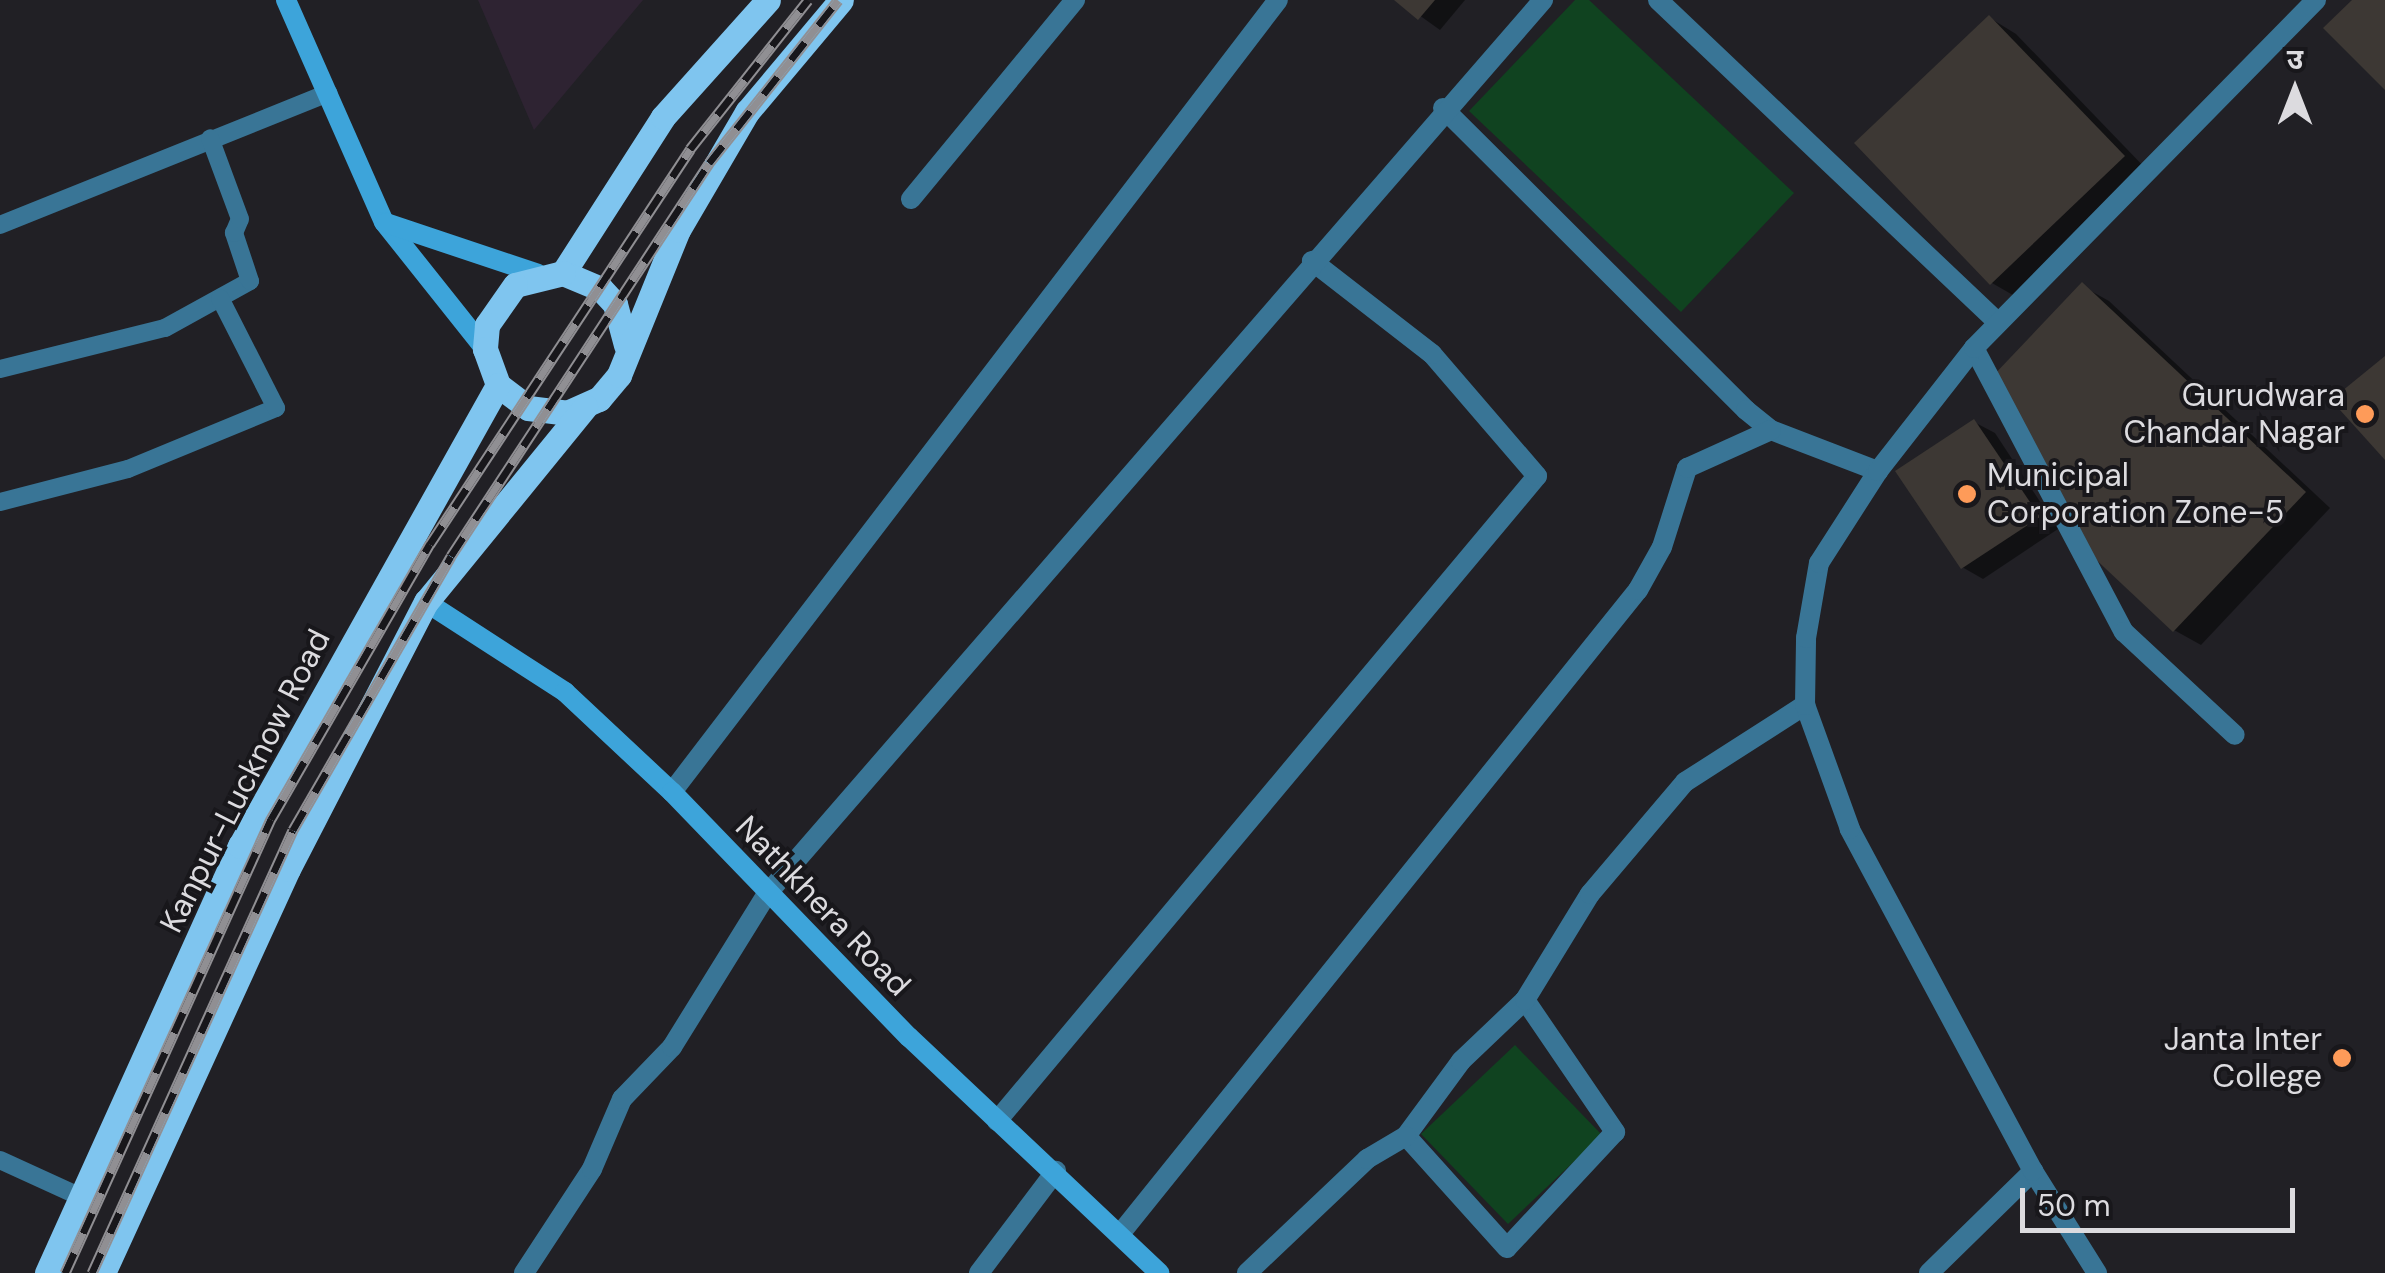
<!DOCTYPE html>
<meta charset="utf-8">
<style>
body{margin:0}
#map{position:relative;width:2385px;height:1273px;overflow:hidden;background:#212025;font-family:"DM Sans","Noto Sans Devanagari",sans-serif}
div>[style]{position:absolute}
[style*='--x']{left:calc(var(--x)*1px);top:calc(var(--y)*1px);width:calc(var(--w)*1px);rotate:calc(var(--a)*1deg)}
.industrial>*{inset:0;background:#2e2332}
.green>*{inset:0;background:#104320}
.shadow>*{inset:0;background:#0007}
.building>*{inset:0;background:#3d3834}
.lane>*{height:18px;margin:-9px;padding:0 9px;transform-origin:9px;border-radius:9px;background:#397596}
.street>*{height:20px;margin:-10px;padding:0 10px;transform-origin:10px;border-radius:10px;background:#397596}
.secondary>*{height:20px;margin:-10px;padding:0 10px;transform-origin:10px;border-radius:10px;background:#3da4da}
.primary>*{height:25px;margin:-12.5px;padding:0 12.5px;transform-origin:12.5px;border-radius:12.5px;background:#7fc5ef}
.rail>*{height:11px;margin-top:-5.5px;transform-origin:0;background:repeating-linear-gradient(90deg,#18171b 0 22px,#908f93 0 44px);box-sizing:border-box;border-block:2px solid #908f93}
.dots>*{width:28px;height:28px;translate:-50% -50%;box-sizing:border-box;border:5px solid #18171b;border-radius:50%}
span{translate:-50% -50%;white-space:nowrap;text-align:center;line-height:1.15;-webkit-text-stroke:8px #18171b;paint-order:stroke}
.poi-label{font-size:32px;color:#dcdbdf}
.right{translate:-100% -50%;text-align:right}
.left{translate:0 -50%;text-align:left}
.street-label{font-size:32px;color:#dcdbdf}
.north{position:absolute;left:2245px;top:40px;width:100px;height:100px;-webkit-text-stroke:8px #18171b;paint-order:stroke;rotate:0deg;font-size:28px;font-weight:700;line-height:40px;text-align:center;color:#dcdbdf}
.north::after{content:'';display:block;margin:auto;width:35px;height:45px;background:#dcdbdf;clip-path:polygon(50% 0,100% 100%,50% 72%,0 100%)}
.scale{position:absolute;left:2020px;top:1188px;width:275px;height:45px;box-sizing:border-box;border:5px solid #dcdbdf;border-top:0;padding-left:12px;font-size:30px;line-height:35px;white-space:nowrap;color:#dcdbdf;-webkit-text-stroke:8px #18171b;paint-order:stroke}
</style>
<div id="map">
<div class="industrial">
<i style="clip-path:polygon(478px 0,643px 0,534px 130px)"></i>
</div>
<div class="green">
<i style="clip-path:polygon(1575px 0,1589px 0,1794px 193px,1681px 312px,1469px 111px)"></i>
<i style="clip-path:polygon(1515px 1045px,1602px 1135px,1508px 1224px,1421px 1134px)"></i>
</div>
<div class="shadow">
<i style="clip-path:polygon(1398px 0,1465px 0,1440px 30px)"></i>
<i style="clip-path:polygon(1990px 18px,2016px 34px,2150px 173px,2018px 298px,1992px 283px)"></i>
<i style="clip-path:polygon(2082px 286px,2109px 301px,2330px 508px,2201px 645px,2174px 630px)"></i>
<i style="clip-path:polygon(1974px 422px,1995px 433px,2058px 529px,1983px 579px,1962px 567px)"></i>
</div>
<div class="building">
<i style="clip-path:polygon(1394px 0,1435px 0,1418px 20px)"></i>
<i style="clip-path:polygon(2352px 0,2385px 0,2385px 90px,2323px 28px)"></i>
<i style="clip-path:polygon(1989px 15px,2125px 156px,1990px 285px,1854px 143px)"></i>
<i style="clip-path:polygon(2082px 282px,2306px 492px,2173px 632px,2089px 553px,1991px 378px)"></i>
<i style="clip-path:polygon(2385px 356px,2385px 460px,2331px 400px)"></i>
<i style="clip-path:polygon(1974px 419px,2040px 517px,1961px 569px,1895px 471px)"></i>
</div>
<div class="lane">
<i style="--x:0;--y:225;--w:354;--a:-21.9"></i>
<i style="--x:0;--y:369;--w:170;--a:-14"></i>
<i style="--x:165;--y:328;--w:97;--a:-28.9"></i>
<i style="--x:250;--y:281;--w:51;--a:-108.4"></i>
<i style="--x:234;--y:233;--w:15;--a:-67"></i>
<i style="--x:240;--y:219;--w:86;--a:-110.3"></i>
<i style="--x:0;--y:502;--w:132;--a:-14.5"></i>
<i style="--x:128;--y:469;--w:160;--a:-22.4"></i>
<i style="--x:276;--y:408;--w:123;--a:-117"></i>
<i style="--x:0;--y:1160;--w:89;--a:24.6"></i>
</div>
<div class="street">
<i style="--x:1658;--y:0;--w:469;--a:43.5"></i>
<i style="--x:1443;--y:108;--w:428;--a:44.9"></i>
<i style="--x:1746;--y:410;--w:32;--a:39"></i>
<i style="--x:1771;--y:430;--w:115;--a:21"></i>
<i style="--x:911;--y:199;--w:258;--a:-50.5"></i>
<i style="--x:1974;--y:348;--w:321;--a:62.2"></i>
<i style="--x:2124;--y:632;--w:151;--a:42.9"></i>
<i style="--x:672;--y:792;--w:997;--a:-52.58"></i>
<i style="--x:1525;--y:1000;--w:160;--a:55.7"></i>
<i style="--x:1615;--y:1132;--w:158;--a:133"></i>
<i style="--x:1507;--y:1248;--w:151;--a:-132"></i>
<i style="--x:1406;--y:1136;--w:93;--a:-53.7"></i>
<i style="--x:1461;--y:1061;--w:88;--a:-43.6"></i>
<i style="--x:1525;--y:1000;--w:124;--a:-58.5"></i>
<i style="--x:1590;--y:894;--w:147;--a:-49.7"></i>
<i style="--x:1685;--y:782;--w:143;--a:-32.7"></i>
<i style="--x:997;--y:1121;--w:841;--a:-50.06"></i>
<i style="--x:1537;--y:476;--w:161;--a:-130.7"></i>
<i style="--x:1432;--y:354;--w:152;--a:-142.2"></i>
<i style="--x:1120;--y:1234;--w:826;--a:-51.19"></i>
<i style="--x:1638;--y:590;--w:49;--a:-60.8"></i>
<i style="--x:1662;--y:547;--w:83;--a:-72.4"></i>
<i style="--x:1687;--y:468;--w:92;--a:-24.3"></i>
<i style="--x:524;--y:1273;--w:124;--a:-56.8"></i>
<i style="--x:592;--y:1169;--w:76;--a:-66.8"></i>
<i style="--x:622;--y:1099;--w:72;--a:-46.1"></i>
<i style="--x:672;--y:1047;--w:180;--a:-58.2"></i>
<i style="--x:767;--y:894;--w:1184;--a:-49.04"></i>
<i style="--x:979;--y:1273;--w:128;--a:-53"></i>
<i style="--x:1247;--y:1273;--w:166;--a:-43.5"></i>
<i style="--x:1367;--y:1159;--w:45;--a:-30.5"></i>
<i style="--x:1929;--y:1273;--w:146;--a:-44.4"></i>
<i style="--x:2097;--y:1273;--w:120;--a:-122.1"></i>
<i style="--x:2033;--y:1171;--w:388;--a:-118.2"></i>
<i style="--x:1850;--y:829;--w:132;--a:-109.9"></i>
<i style="--x:1805;--y:705;--w:67;--a:-89.1"></i>
<i style="--x:1806;--y:638;--w:76;--a:-80.2"></i>
<i style="--x:1819;--y:563;--w:109;--a:-57.3"></i>
<i style="--x:1878;--y:471;--w:156;--a:-52"></i>
<i style="--x:1974;--y:348;--w:488;--a:-45.5"></i>
</div>
<div class="secondary">
<i style="--x:286;--y:0;--w:243;--a:66.2"></i>
<i style="--x:384;--y:222;--w:162;--a:51.5"></i>
<i style="--x:386;--y:223;--w:160;--a:18.5"></i>
<i style="--x:426;--y:602;--w:166;--a:32.9"></i>
<i style="--x:565;--y:692;--w:146;--a:43.1"></i>
<i style="--x:672;--y:792;--w:341;--a:46"></i>
<i style="--x:909;--y:1037;--w:344;--a:43.3"></i>
</div>
<div class="primary">
<i style="--x:563;--y:273;--w:185;--a:-57.3"></i>
<i style="--x:663;--y:117;--w:157;--a:-48.1"></i>
<i style="--x:626;--y:345;--w:42;--a:-105"></i>
<i style="--x:615;--y:304;--w:21;--a:-133"></i>
<i style="--x:601;--y:289;--w:41;--a:-157.2"></i>
<i style="--x:563;--y:273;--w:49;--a:166"></i>
<i style="--x:515;--y:285;--w:49;--a:125"></i>
<i style="--x:487;--y:325;--w:24;--a:95"></i>
<i style="--x:485;--y:349;--w:38;--a:70"></i>
<i style="--x:498;--y:385;--w:38;--a:37"></i>
<i style="--x:528;--y:408;--w:39;--a:7"></i>
<i style="--x:567;--y:413;--w:35;--a:-24"></i>
<i style="--x:599;--y:399;--w:31;--a:-50"></i>
<i style="--x:619;--y:375;--w:157;--a:-67.9"></i>
<i style="--x:678;--y:230;--w:137;--a:-59.7"></i>
<i style="--x:747;--y:112;--w:146;--a:-50"></i>
<i style="--x:47;--y:1273;--w:469;--a:-65.7"></i>
<i style="--x:240;--y:846;--w:528;--a:-60.77"></i>
<i style="--x:103;--y:1273;--w:444;--a:-65.4"></i>
<i style="--x:288;--y:869;--w:301;--a:-62.7"></i>
<i style="--x:426;--y:602;--w:252;--a:-50.8"></i>
</div>
<div class="rail">
<i style="--x:65;--y:1273;--w:499;--a:-65.6"></i>
<i style="--x:271;--y:819;--w:318;--a:-60"></i>
<i style="--x:430;--y:544;--w:473;--a:-56.6"></i>
<i style="--x:690;--y:149;--w:190;--a:-51.6"></i>
<i style="--x:92;--y:1273;--w:486;--a:-65.6"></i>
<i style="--x:293;--y:830;--w:316;--a:-60"></i>
<i style="--x:451;--y:556;--w:470;--a:-56.7"></i>
<i style="--x:709;--y:163;--w:208;--a:-51.6"></i>
</div>
<div class="dots">
<i style="left:2365px;top:414px;background:#fe9b59"></i>
<i style="left:1967px;top:494px;background:#fe9b59"></i>
<i style="left:2342px;top:1058px;background:#fe9b59"></i>
</div>
<div class="poi-label">
<span class="right" style="left:2345px;top:414px">Gurudwara<br>Chandar Nagar</span>
<span class="left" style="left:1987px;top:494px">Municipal<br>Corporation Zone-5</span>
<span class="right" style="left:2322px;top:1058px">Janta Inter<br>College</span>
</div>
<div class="street-label">
<span style="left:245px;top:781px;rotate:-63deg">Kanpur-Lucknow Road</span>
<span style="left:823px;top:906px;rotate:46deg">Nathkhera Road</span>
</div>
<div class="north">उ</div>
<div class="scale">50 m</div>
</div>
